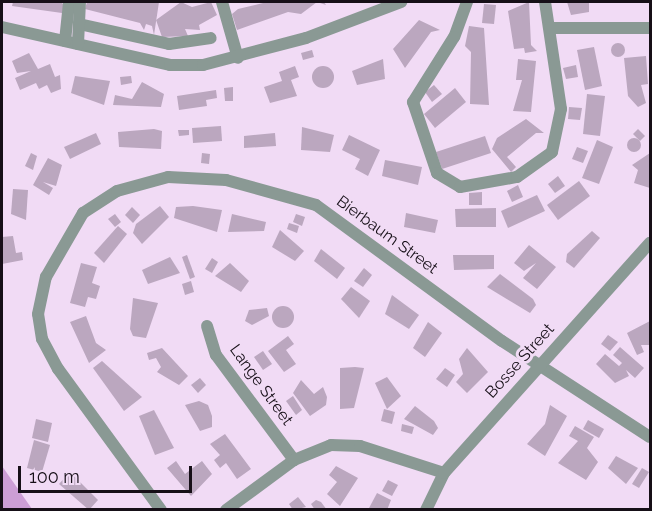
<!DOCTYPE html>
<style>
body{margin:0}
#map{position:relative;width:652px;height:511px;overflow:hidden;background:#f1dbf5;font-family:Raleway,sans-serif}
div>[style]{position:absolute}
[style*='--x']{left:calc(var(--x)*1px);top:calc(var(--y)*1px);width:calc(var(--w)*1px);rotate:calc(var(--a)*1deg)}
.forest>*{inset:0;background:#cc9ed5}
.building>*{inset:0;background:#bba7bf}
.round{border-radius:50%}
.minor>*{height:12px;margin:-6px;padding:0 6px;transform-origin:6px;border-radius:6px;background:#8a9994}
span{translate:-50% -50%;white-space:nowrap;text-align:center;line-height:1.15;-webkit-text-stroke:6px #f1dbf5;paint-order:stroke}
.street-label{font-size:16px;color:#160f17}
.frame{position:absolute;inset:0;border:3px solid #160f17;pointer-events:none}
.scale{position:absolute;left:18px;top:466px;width:174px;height:27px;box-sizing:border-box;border:3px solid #160f17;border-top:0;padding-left:8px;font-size:18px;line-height:21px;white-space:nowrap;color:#160f17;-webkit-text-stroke:4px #f1dbf5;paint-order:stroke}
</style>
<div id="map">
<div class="forest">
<i style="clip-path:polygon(2px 466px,32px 509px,2px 509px)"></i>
</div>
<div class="building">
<i style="clip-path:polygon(13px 2px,61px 2px,64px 5px,62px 13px,12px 6px)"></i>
<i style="clip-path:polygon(87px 2px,159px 2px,154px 35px,152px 26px,146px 24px,144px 30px,140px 23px,85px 9px)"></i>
<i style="clip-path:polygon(181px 2px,192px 7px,211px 2px,217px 15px,199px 25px,200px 30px,185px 29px,188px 36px,162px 37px,156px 20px)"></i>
<i style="clip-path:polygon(267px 2px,324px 2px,326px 5px,317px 2px,301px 14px,288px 12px,237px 30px,232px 14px,238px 9px)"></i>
<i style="clip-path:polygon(529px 2px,531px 45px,537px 51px,525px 53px,524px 48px,514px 49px,508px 11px)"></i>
<i style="clip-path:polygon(567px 2px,589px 2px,589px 12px,571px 15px)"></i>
<i style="clip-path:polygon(484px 4px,496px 5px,494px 24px,482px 23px)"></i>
<i style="clip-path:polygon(419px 20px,440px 30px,431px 32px,405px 68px,393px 49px)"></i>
<i style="clip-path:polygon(469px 26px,484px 28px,489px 105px,470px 104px,471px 52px,465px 46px)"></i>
<i class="round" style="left:611px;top:43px;width:14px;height:14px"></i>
<i style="clip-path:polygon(594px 47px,602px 86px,585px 90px,577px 50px)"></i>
<i style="clip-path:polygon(312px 50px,314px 57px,303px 60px,301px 53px)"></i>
<i style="clip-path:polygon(29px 53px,38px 69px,50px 64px,55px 77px,60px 75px,61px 89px,51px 93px,47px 85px,39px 89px,36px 83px,20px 90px,15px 78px,31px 71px,17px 73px,12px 61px)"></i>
<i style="clip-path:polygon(646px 56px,648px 84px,641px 85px,646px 103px,638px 107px,628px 96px,624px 58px)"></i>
<i style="clip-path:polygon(383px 59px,385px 79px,357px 85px,352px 71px)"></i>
<i style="clip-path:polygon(518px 59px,536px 61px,531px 112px,513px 111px,522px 80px,516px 80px)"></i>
<i style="clip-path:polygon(576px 65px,578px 77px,566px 79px,563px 68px)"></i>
<i style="clip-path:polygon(295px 66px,299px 77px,291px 80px,297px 96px,270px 103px,264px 87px,282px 81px,279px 72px)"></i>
<i class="round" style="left:312px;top:66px;width:22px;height:22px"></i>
<i style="clip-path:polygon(75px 76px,110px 81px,104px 105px,71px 93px)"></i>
<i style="clip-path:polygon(131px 76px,132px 83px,121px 85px,120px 77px)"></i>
<i style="clip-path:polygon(142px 82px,164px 94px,161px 107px,113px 105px,115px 95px,132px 99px)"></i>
<i style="clip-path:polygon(434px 85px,442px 94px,432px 102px,425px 92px)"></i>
<i style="clip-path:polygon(233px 87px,233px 101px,225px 101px,224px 88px)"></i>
<i style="clip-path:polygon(455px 88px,466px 102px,435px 128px,424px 114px)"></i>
<i style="clip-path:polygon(216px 90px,217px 98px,206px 100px,207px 106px,179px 110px,177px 96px)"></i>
<i style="clip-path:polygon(587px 94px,605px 96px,600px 136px,583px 134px)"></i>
<i style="clip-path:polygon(569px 107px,582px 108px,580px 120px,568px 119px)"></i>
<i style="clip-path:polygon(526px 119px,544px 133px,536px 133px,507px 157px,516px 167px,511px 172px,492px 149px,497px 138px)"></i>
<i style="clip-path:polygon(221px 126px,222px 141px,193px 143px,192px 128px)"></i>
<i style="clip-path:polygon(302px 127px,334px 135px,330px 152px,301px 150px)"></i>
<i style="clip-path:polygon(154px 129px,162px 131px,161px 149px,119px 147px,118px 132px)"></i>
<i style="clip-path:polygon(638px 129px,645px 136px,640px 141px,633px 134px)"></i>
<i style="clip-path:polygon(178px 130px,189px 130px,189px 135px,179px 136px)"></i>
<i style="clip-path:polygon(96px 133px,101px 144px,70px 159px,64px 147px)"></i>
<i style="clip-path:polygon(275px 133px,276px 146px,244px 148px,244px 136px)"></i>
<i style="clip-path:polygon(349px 135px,380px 150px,368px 176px,355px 169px,360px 159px,342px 150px)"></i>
<i style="clip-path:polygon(485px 136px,491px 153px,442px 169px,436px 152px)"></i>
<i class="round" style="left:627px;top:138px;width:14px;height:14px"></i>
<i style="clip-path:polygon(597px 140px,613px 147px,599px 184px,582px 178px)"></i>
<i style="clip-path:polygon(577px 147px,588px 151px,583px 163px,572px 159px)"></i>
<i style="clip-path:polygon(31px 153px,37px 156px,33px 170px,25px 166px)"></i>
<i style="clip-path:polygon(202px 153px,210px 154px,209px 164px,201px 163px)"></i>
<i style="clip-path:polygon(650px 153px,650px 188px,634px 183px,638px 170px,632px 165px)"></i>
<i style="clip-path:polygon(48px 158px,62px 165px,56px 186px,43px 182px,53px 188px,49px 195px,33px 185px)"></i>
<i style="clip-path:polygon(385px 160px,422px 167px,418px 185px,382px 176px)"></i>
<i style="clip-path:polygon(558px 176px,565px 186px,555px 193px,548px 184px)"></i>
<i style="clip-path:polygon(579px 181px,590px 196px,558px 220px,547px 205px)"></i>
<i style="clip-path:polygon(518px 185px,523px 197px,512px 202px,507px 191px)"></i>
<i style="clip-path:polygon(13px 189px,28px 190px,26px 220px,11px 214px)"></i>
<i style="clip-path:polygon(482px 192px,482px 205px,469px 205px,469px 193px)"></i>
<i style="clip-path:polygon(537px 195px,545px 211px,508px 228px,501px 211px)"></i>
<i style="clip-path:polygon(160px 206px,169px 217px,142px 244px,133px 233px,136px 224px)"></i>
<i style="clip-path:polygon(193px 206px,222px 210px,217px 232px,174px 218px,176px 207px)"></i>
<i style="clip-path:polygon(132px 207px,140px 215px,133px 223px,125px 215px)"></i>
<i style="clip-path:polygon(496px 208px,496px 227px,456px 227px,455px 209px)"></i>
<i style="clip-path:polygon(406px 213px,438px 220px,435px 233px,404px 227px)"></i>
<i style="clip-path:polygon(115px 214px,121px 222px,115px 227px,108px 219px)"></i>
<i style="clip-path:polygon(232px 214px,266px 222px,264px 231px,228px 232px)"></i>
<i style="clip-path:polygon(296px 214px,305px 217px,302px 226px,293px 222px)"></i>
<i style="clip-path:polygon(289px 223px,299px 226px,297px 233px,287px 229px)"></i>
<i style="clip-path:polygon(118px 226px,127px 234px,104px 263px,94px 253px)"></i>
<i style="clip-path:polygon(280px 230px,304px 251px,295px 261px,272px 247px)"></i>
<i style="clip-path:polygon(592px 231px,600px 238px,574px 268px,566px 262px,567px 254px)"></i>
<i style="clip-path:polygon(13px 236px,16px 253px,22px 252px,23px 260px,2px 264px,2px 237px)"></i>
<i style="clip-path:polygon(529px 245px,556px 267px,537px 289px,523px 278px,536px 263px,524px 271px,514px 263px)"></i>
<i style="clip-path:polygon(321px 249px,345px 268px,337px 279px,314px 261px)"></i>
<i style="clip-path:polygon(187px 255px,195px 277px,190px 279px,182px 257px)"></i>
<i style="clip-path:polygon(453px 255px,494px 255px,494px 269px,454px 270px)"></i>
<i style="clip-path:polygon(170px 257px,180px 273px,148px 284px,142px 270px)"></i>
<i style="clip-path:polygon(212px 258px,218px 262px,212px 273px,205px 269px)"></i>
<i style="clip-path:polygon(81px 263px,97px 267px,92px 283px,100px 286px,96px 299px,88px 297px,85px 307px,70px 303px)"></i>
<i style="clip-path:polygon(230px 263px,249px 281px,241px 292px,215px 276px)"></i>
<i style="clip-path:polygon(364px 268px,372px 275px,363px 287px,354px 281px)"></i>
<i style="clip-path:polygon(500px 274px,533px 299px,536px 305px,530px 313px,487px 287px)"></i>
<i style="clip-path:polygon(191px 281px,194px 292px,185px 295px,182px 284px)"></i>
<i style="clip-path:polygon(351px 287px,370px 301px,359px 318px,341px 299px)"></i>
<i style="clip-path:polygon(392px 295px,419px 315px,409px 329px,385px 314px)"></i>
<i style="clip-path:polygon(133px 298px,158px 303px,146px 338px,133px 336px,130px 329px)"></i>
<i class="round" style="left:272px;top:306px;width:22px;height:22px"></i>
<i style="clip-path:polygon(267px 308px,269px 316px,252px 325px,245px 321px,249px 310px)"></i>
<i style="clip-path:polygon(86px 316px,96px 343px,106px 350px,89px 363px,70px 322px)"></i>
<i style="clip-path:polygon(650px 321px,650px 345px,641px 345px,644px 352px,637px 355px,627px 333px)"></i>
<i style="clip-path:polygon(428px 322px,442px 333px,425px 357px,413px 348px)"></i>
<i style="clip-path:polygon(608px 335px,618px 342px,610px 351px,601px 344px)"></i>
<i style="clip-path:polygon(288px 336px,294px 344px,286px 350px,296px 364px,284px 372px,268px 351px)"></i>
<i style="clip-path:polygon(620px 347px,644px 368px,635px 378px,626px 370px,629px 376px,615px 383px,596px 364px,605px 354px,619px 366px,622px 363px,613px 355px)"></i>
<i style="clip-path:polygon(162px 348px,188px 376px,179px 385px,157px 372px,161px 367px,156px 358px,149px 360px,147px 353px)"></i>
<i style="clip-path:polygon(467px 348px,488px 372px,467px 393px,456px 382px,463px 374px,459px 359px)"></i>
<i style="clip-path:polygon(263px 351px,272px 364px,263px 370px,254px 357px)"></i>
<i style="clip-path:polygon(102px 361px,142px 397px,124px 411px,93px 368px)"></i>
<i style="clip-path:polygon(355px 367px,364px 368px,354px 408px,340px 409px,340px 368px)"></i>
<i style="clip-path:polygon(445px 368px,455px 375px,447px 387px,436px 379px)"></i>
<i style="clip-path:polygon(387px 377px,401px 396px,387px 409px,375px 383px)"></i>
<i style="clip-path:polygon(200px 378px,206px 385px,198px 393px,191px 385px)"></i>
<i style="clip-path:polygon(301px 380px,314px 394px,323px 387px,327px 397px,326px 405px,310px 416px,293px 393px)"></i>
<i style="clip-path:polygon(293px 396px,302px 410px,296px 415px,286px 401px)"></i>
<i style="clip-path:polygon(199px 401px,208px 405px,212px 416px,212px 427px,200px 431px,185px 405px)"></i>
<i style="clip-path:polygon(550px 405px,567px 416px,545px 456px,527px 444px,545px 424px)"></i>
<i style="clip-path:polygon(415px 406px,434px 421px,438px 428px,433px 435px,404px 419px)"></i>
<i style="clip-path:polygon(384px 409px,395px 412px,392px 424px,381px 421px)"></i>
<i style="clip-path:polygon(154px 410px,174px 448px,155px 455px,139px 416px)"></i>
<i style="clip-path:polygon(36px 419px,52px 423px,48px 442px,32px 438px)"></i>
<i style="clip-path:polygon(588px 420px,604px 429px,599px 438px,583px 429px)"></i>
<i style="clip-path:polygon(402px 424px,414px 427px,412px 434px,401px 431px)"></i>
<i style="clip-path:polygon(575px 426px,594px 437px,587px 448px,598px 462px,586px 480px,558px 463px,578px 441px,569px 436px)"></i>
<i style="clip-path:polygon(225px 434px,251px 469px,237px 479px,226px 463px,220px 468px,214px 460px,220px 455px,210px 444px)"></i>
<i style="clip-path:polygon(34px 440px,50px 445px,42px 472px,27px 468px)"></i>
<i style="clip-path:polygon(616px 456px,638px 468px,626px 484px,608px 468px)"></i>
<i style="clip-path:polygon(176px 461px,185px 474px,202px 461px,212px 474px,191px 496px,167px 468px)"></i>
<i style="clip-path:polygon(336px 466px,358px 478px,340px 506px,327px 494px,337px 482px,329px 475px)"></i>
<i style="clip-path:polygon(642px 468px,649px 472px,639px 488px,632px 484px)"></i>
<i style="clip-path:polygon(70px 472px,98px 500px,89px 510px,59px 484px)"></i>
<i style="clip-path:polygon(388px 480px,398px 485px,392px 496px,382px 491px)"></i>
<i style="clip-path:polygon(377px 493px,391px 500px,387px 510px,368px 510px)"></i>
<i style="clip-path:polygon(298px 497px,306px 507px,293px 510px,289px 504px)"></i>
<i style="clip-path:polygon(316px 500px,321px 502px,327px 510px,315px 510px,311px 504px)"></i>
</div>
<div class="minor">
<i style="--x:222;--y:2;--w:58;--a:74.1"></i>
<i style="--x:467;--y:2;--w:37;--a:110"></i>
<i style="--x:454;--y:37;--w:77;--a:122.2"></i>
<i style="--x:413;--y:102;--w:75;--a:71.3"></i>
<i style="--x:437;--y:173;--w:27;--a:31"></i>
<i style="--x:460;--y:187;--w:58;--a:-10"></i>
<i style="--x:517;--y:177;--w:43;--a:-35.5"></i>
<i style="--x:552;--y:152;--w:44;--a:-78.2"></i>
<i style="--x:561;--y:109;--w:108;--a:-98.5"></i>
<i style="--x:79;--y:24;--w:92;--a:12.5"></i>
<i style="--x:169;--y:44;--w:42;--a:-8.1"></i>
<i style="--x:2;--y:27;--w:172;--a:12.7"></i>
<i style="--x:170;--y:65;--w:33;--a:0"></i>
<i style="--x:203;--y:65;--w:106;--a:-14.7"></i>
<i style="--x:306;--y:38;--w:102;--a:-20.8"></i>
<i style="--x:550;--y:28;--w:100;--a:0"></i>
<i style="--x:65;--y:41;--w:39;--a:-84"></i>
<i style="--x:78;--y:44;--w:42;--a:-87.3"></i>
<i style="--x:207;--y:326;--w:30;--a:73"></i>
<i style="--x:216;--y:355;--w:131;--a:53.4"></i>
<i style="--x:161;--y:510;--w:175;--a:-126.1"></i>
<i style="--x:58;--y:369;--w:34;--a:-118"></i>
<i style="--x:42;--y:339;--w:25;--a:-99"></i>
<i style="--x:38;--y:314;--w:38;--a:-78"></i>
<i style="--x:46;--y:277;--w:74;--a:-60"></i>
<i style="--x:83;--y:213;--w:40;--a:-32.9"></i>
<i style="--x:117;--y:191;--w:53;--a:-15.4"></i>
<i style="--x:168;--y:177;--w:58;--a:3"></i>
<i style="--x:226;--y:180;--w:93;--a:15.5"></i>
<i style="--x:316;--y:205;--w:230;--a:36.2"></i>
<i style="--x:502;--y:341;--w:176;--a:33"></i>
<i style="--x:226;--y:510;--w:84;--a:-36.3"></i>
<i style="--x:294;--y:460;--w:40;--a:-22"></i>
<i style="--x:331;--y:445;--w:29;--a:2"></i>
<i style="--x:360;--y:446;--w:88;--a:17.8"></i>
<i style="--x:426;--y:510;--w:41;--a:-64.1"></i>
<i style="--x:444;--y:473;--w:309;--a:-48.2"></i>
</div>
<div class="street-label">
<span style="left:387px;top:235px;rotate:36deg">Bierbaum Street</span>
<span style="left:520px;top:361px;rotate:-48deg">Bosse Street</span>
<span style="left:261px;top:385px;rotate:54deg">Lange Street</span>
</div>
<div class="frame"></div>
<div class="scale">100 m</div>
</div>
